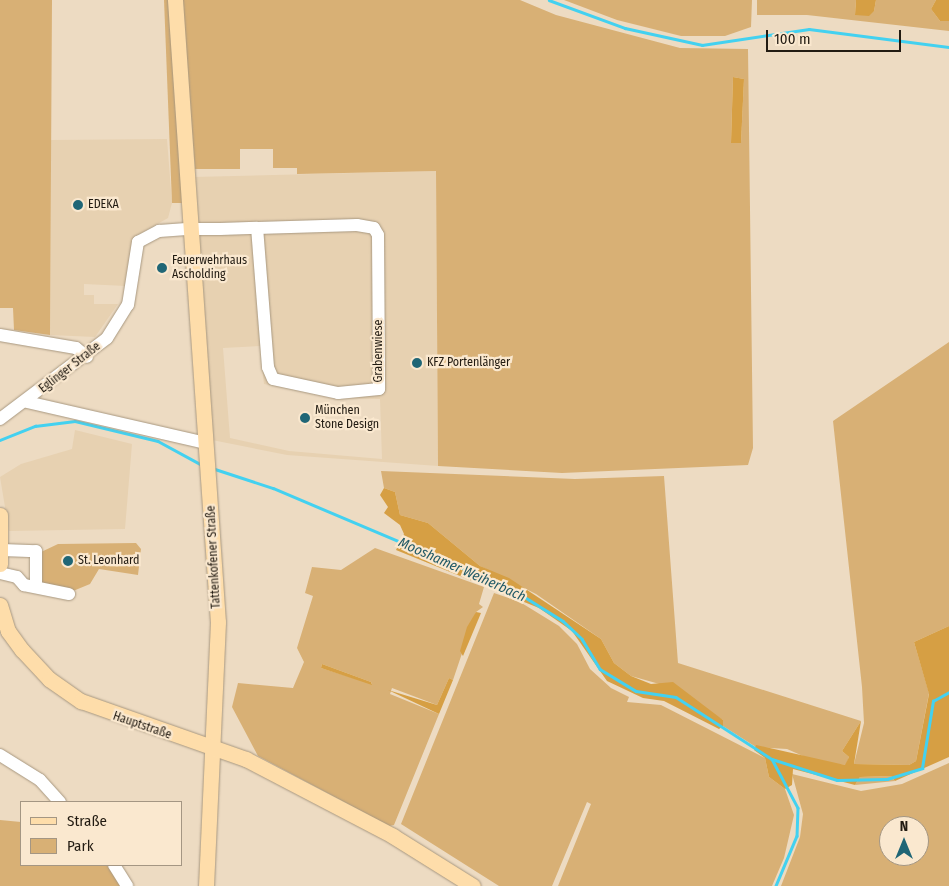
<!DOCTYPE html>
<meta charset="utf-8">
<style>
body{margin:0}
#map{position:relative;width:949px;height:886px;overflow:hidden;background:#eddbc2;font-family:"Fira Sans Condensed",sans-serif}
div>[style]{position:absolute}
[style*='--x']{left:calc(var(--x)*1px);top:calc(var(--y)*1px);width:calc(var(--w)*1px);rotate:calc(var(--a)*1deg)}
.built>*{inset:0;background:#e7d1b1}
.green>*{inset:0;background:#d8b075}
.forest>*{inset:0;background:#d69f44}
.stream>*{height:2.5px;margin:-1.25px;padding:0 1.25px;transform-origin:1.25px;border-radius:1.25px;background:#43d1f0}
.roads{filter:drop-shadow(0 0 1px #a89880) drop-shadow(0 0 1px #a89880)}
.minor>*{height:12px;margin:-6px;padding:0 6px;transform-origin:6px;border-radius:6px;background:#fff}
.major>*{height:15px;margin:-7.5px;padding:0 7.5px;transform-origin:7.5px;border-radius:7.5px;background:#feddaa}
.dots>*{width:14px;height:14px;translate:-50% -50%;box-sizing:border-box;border:2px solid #fae8cf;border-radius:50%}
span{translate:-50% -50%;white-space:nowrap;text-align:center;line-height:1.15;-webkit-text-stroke:4.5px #fae8cf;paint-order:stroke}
.poi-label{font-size:12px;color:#221b12}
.left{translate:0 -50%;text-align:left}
.street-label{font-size:12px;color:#221b12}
.water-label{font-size:14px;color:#215966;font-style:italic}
.legend{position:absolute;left:20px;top:801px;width:162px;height:65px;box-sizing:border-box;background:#fae8cf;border:1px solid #a49683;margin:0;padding:6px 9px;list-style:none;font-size:15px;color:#221b12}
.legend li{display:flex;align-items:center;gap:10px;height:25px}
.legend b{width:25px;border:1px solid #a49683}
.north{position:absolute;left:879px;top:816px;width:50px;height:50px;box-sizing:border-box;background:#fae8cf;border:1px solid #a49683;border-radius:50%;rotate:0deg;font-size:14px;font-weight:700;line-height:20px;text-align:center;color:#221b12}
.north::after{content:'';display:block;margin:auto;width:18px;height:22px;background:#206676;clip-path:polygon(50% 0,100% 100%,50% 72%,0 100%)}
.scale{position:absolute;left:766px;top:30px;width:135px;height:22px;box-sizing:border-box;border:2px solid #221b12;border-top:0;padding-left:6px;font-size:15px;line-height:18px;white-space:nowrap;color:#221b12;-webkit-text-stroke:4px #fae8cf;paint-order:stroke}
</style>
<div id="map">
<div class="built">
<i style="clip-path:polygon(167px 139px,172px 203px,168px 218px,134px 237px,126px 286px,84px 284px,84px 295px,94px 295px,94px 304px,118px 304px,95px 337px,50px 335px,51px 140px)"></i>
<i style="clip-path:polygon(evenodd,436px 171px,438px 466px,287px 455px,212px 440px,193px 177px,436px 171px,260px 346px,264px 384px,338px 398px,380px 399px,382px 459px,289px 451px,230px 438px,223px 348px,260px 346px)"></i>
<i style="clip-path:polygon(75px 430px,132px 444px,125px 529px,9px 531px,0 477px,21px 464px,72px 449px)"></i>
</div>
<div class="green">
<i style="clip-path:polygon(0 0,52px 0,50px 335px,14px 330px,13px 308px,0 308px)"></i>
<i style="clip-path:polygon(164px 0,171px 0,182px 203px,172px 203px)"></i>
<i style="clip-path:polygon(evenodd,181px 0,520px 0,556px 15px,680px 48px,748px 49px,753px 448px,748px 465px,562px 473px,438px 466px,436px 171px,297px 174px,297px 168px,273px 168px,273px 149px,240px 149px,240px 169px,195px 169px,181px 0,733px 77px,744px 79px,741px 143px,731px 142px,733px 77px)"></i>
<i style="clip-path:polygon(564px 0,752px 0,751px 27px,725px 36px,681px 36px,617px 20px)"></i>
<i style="clip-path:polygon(757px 0,856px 0,855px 14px,874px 11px,876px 0,936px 0,931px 9px,940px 21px,949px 21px,949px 31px,807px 15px,757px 15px)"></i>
<i style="clip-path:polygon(949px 342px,949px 626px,914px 642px,929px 693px,916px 761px,909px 765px,854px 764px,864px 723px,862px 687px,833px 421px)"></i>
<i style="clip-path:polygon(381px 471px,575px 479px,664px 476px,678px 663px,861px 721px,842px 751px,849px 757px,846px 765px,819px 763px,787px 749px,756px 747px,723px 726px,723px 720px,663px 685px,631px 676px,614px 663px,601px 639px,536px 594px,480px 566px,428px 523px,400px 515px,395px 492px,384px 488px)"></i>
<i style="clip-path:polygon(136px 543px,141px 549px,138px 575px,99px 569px,90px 584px,73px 591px,39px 584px,39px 553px,58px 544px)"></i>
<i style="clip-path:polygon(evenodd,375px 548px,484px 587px,479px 604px,483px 607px,476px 612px,453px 680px,449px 678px,437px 705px,392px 688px,390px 694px,439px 714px,394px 825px,389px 826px,258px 756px,232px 707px,238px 683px,293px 688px,304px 662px,297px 648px,313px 596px,305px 593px,312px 567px,341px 570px,375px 548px,322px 664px,371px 682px,372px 684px,321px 668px,322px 664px)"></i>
<i style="clip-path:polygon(494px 593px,520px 602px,559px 626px,577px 644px,590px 669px,611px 688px,629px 697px,627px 702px,661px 705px,765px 758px,769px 777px,785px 789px,794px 815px,784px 858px,772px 886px,558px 886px,591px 804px,587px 802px,552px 886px,499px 886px,401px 824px)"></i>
<i style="clip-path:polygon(evenodd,949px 763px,949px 886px,781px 886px,800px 837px,803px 814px,792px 774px,861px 791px,902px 784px,949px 763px,889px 826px,919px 826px,919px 856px,889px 856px,889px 826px)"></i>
<i style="clip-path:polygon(891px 776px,895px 781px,855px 785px,860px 777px)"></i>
<i style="clip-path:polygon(0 820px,21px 822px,21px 865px,108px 865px,123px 886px,0 886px)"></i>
</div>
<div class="forest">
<i style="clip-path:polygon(856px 0,876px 0,874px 11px,869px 16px,855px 15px)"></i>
<i style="clip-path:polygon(936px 0,949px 0,949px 21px,940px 21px,931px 9px)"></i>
<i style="clip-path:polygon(733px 77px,744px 79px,741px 143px,731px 143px)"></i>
<i style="clip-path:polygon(384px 488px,395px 492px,400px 515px,428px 523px,480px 566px,509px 578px,601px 639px,614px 663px,631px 676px,651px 684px,673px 682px,723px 720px,723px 726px,719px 729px,664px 701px,643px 698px,607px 681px,572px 631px,539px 608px,396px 550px,404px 534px,400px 525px,384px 513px,388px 507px,380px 495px)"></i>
<i style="clip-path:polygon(476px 612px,481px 613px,463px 656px,460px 651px,467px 627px)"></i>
<i style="clip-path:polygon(949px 626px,949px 757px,895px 781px,891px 776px,860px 777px,855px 785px,793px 769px,792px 785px,785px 789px,769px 777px,765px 758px,754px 750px,756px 745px,845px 765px,849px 757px,842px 751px,861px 721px,854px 764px,909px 765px,916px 761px,929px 694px,914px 642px)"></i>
<i style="clip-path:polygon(322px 664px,371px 682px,372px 685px,321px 668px)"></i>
<i style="clip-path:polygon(449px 678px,453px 680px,439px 714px,388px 690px,437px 705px)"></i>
</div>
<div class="stream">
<i style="--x:549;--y:0;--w:81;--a:20.2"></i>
<i style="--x:625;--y:28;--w:79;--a:12.4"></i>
<i style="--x:702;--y:45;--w:108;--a:-8.5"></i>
<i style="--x:809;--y:29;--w:141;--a:7.3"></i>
<i style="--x:0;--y:440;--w:38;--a:-22"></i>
<i style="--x:35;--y:426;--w:40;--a:-7.1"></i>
<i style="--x:75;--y:421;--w:85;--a:13.5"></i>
<i style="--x:158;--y:441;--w:50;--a:28.6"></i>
<i style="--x:212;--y:468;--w:64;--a:18.2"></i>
<i style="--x:273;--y:488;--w:259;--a:22.9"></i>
<i style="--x:512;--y:589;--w:60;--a:32.1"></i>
<i style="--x:563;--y:621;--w:26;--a:43"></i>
<i style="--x:582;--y:639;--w:35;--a:59"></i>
<i style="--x:600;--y:669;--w:42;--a:31.4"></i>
<i style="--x:636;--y:691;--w:40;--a:8.5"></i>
<i style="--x:676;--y:697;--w:114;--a:32.9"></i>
<i style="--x:772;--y:759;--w:68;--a:17.9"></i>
<i style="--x:837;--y:780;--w:50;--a:-1.1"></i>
<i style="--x:887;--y:779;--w:37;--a:-17"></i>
<i style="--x:922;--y:768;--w:68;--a:-80.7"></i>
<i style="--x:933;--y:701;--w:18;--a:-29"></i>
<i style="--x:772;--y:759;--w:55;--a:62"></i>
<i style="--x:798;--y:808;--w:28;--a:92"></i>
<i style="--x:797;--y:836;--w:54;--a:112.8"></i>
</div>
<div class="roads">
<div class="minor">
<i style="--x:0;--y:335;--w:77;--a:9.7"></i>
<i style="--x:76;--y:348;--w:14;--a:39"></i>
<i style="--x:27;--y:402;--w:184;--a:12.9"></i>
<i style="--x:0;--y:419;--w:134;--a:-37.1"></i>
<i style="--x:107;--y:338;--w:39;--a:-58"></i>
<i style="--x:128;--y:305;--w:64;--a:-81"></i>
<i style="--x:138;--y:242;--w:24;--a:-28"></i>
<i style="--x:159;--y:231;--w:31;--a:-4"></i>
<i style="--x:190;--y:229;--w:30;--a:0"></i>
<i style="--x:220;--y:229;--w:37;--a:-2"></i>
<i style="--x:257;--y:228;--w:100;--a:-1.7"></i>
<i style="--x:357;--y:225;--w:17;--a:10"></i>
<i style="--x:374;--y:228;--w:8;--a:60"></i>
<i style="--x:378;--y:235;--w:154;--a:89.6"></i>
<i style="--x:379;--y:389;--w:41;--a:174.4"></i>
<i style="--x:338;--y:393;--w:66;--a:-167.8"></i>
<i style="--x:273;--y:379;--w:13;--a:-113"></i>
<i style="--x:268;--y:367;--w:139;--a:-94.5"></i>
<i style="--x:2;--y:550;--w:34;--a:2"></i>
<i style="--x:36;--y:551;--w:34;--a:90"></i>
<i style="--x:0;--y:573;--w:17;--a:13"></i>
<i style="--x:17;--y:577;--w:11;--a:49"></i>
<i style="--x:24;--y:585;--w:46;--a:11.3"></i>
<i style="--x:0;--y:755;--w:47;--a:32"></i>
<i style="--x:40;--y:780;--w:30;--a:48"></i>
<i style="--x:114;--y:865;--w:25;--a:58"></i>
</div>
<div class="major">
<i style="--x:175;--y:0;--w:623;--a:86.05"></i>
<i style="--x:218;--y:622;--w:264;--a:92.6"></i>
<i style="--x:0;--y:515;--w:49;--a:90"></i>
<i style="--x:0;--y:605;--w:27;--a:73"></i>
<i style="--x:8;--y:631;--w:24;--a:54"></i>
<i style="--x:22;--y:650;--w:40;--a:47"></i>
<i style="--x:49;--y:679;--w:39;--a:35"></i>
<i style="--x:81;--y:701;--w:175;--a:19.4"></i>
<i style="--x:246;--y:759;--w:166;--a:27.6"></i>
<i style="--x:393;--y:836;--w:94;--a:32"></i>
</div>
</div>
<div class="dots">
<i style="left:78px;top:205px;background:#206676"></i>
<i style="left:162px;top:268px;background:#206676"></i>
<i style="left:417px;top:363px;background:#206676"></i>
<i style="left:305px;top:418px;background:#206676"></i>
<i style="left:68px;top:561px;background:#206676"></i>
</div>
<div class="poi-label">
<span class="left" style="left:88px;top:205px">EDEKA</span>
<span class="left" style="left:172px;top:268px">Feuerwehrhaus<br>Ascholding</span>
<span class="left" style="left:427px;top:363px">KFZ Portenlänger</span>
<span class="left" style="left:315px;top:418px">München<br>Stone Design</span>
<span class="left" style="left:78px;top:561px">St. Leonhard</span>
</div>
<div class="street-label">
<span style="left:379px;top:351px;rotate:-90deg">Grabenwiese</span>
<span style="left:70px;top:368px;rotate:-38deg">Eglinger Straße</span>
<span style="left:214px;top:557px;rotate:-93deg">Tattenkofener Straße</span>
<span style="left:142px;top:726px;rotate:19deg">Hauptstraße</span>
</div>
<div class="water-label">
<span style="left:462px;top:570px;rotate:24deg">Mooshamer Weiherbach</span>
</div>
<ul class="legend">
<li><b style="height:6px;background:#feddaa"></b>Straße</li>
<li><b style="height:14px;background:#d8b075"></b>Park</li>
</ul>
<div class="north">N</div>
<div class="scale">100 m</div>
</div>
